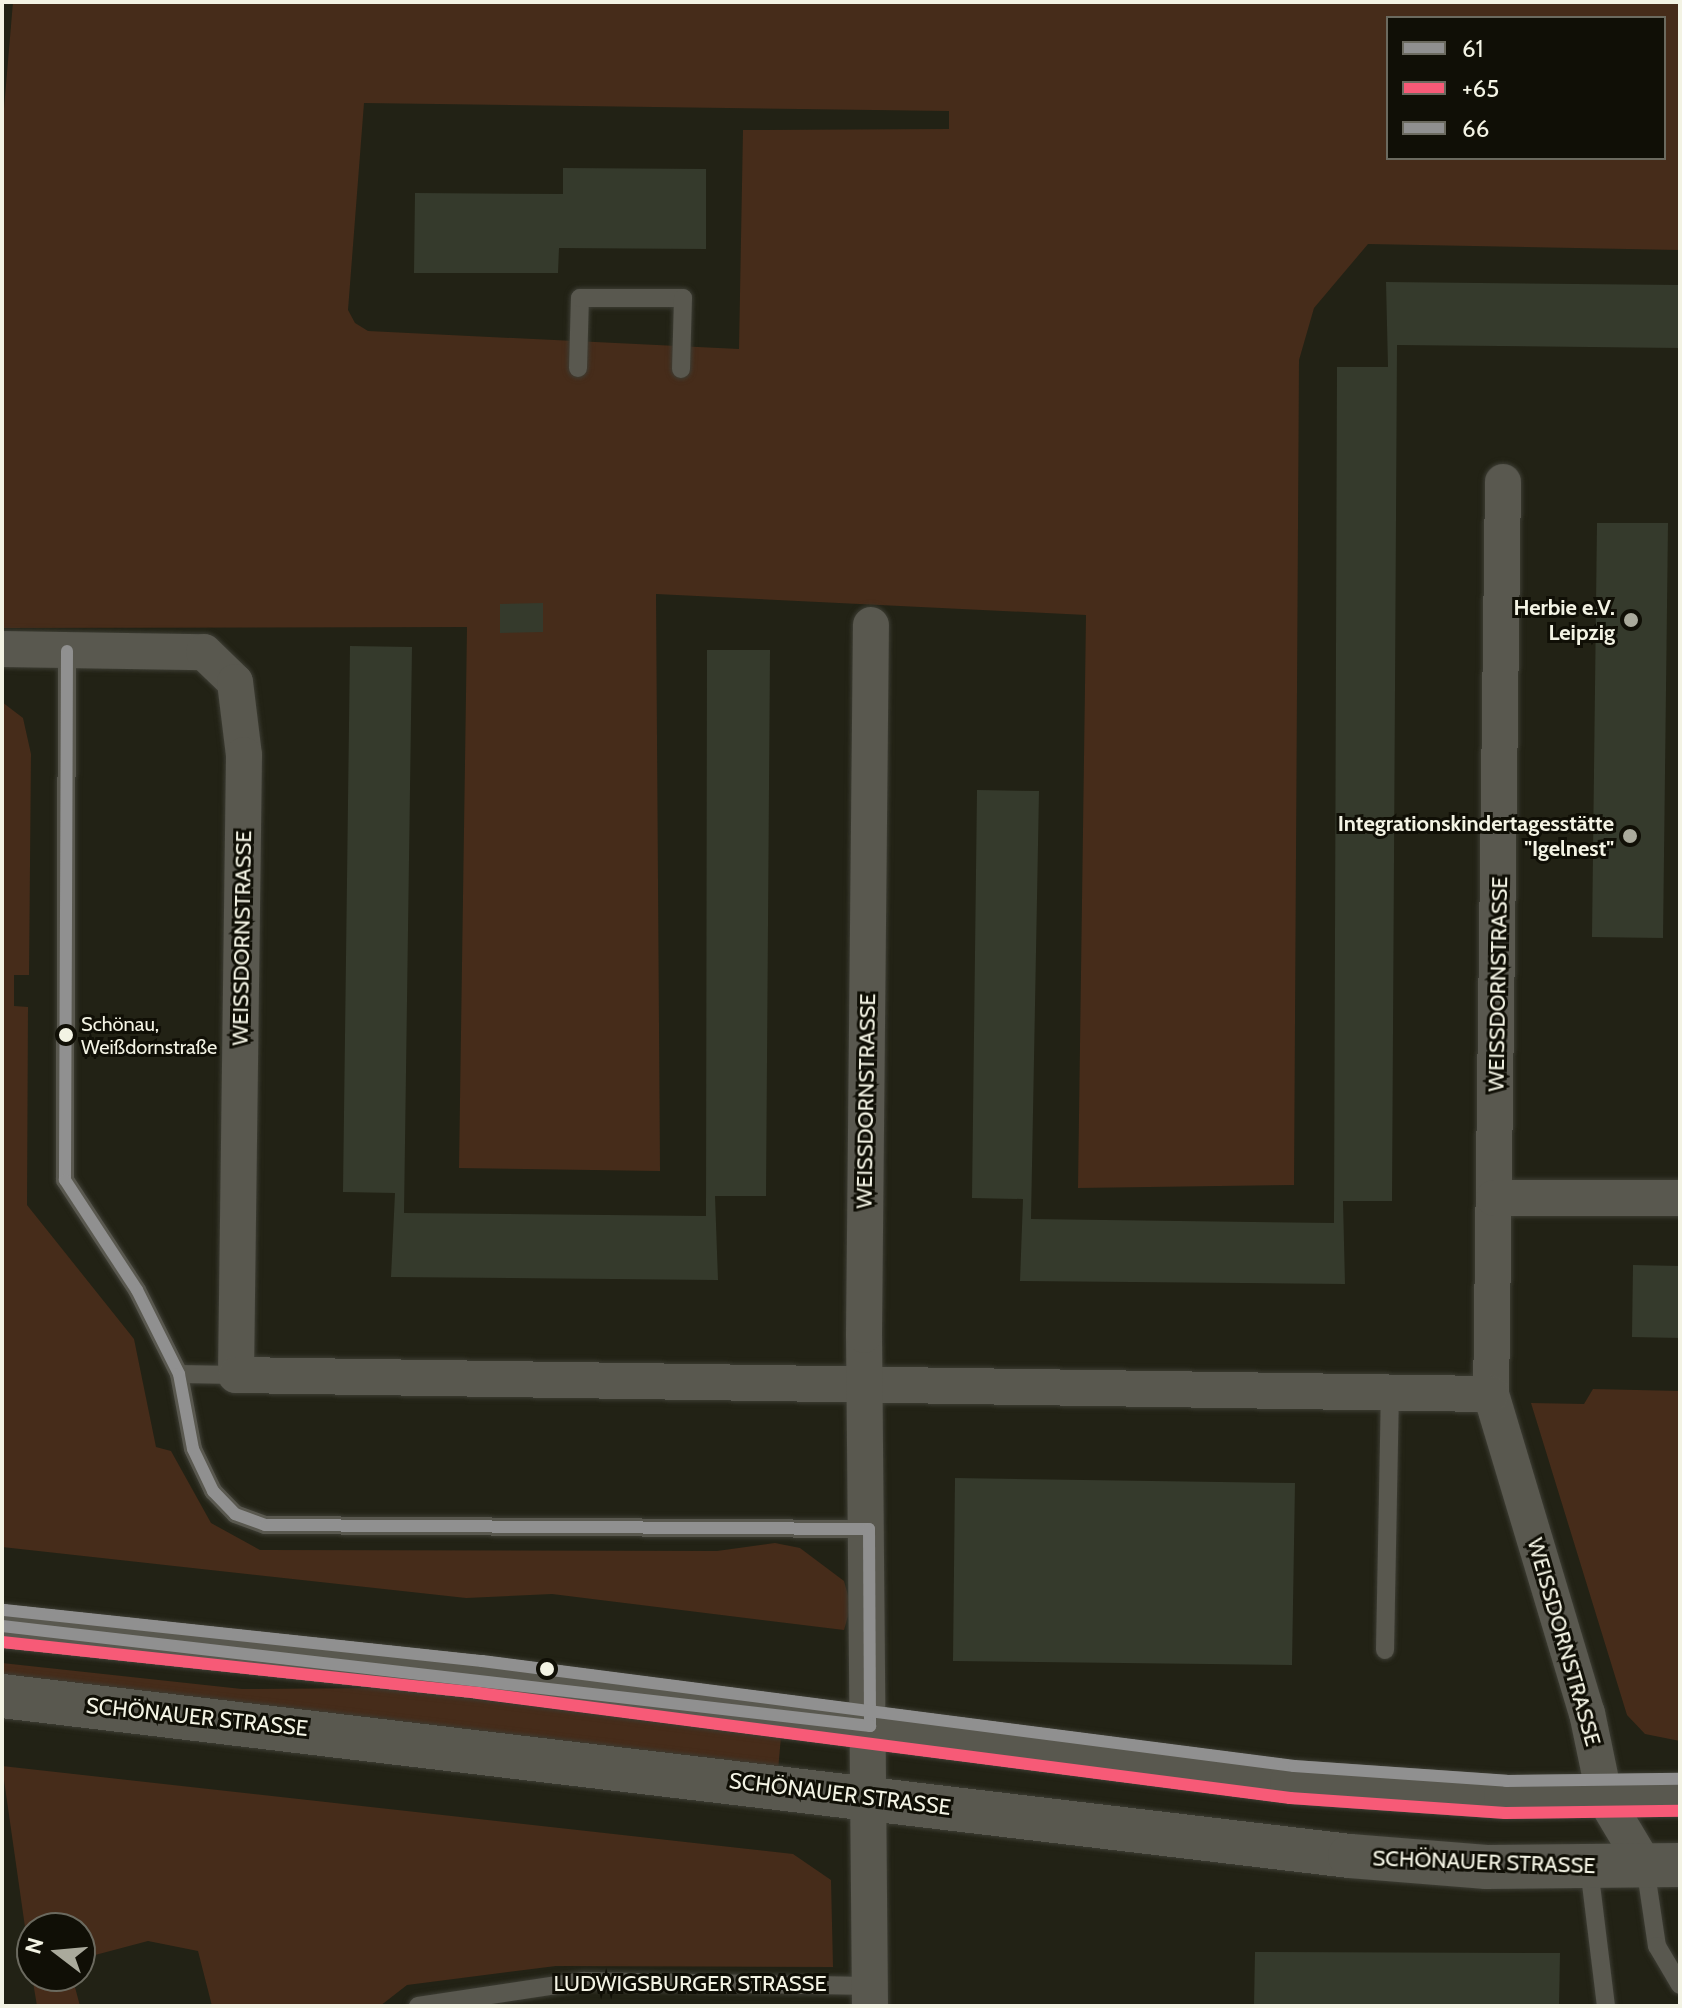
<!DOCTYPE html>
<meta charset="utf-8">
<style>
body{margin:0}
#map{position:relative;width:1682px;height:2008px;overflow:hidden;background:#222215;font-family:Cabin,sans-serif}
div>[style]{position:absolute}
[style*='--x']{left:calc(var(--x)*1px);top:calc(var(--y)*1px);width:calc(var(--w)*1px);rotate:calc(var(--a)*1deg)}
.green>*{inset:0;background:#462c1a}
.building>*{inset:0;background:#353a2c}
.roads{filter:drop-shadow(0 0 2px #3d3d34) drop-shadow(0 0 2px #3d3d34)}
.lane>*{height:18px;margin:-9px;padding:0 9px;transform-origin:9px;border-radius:9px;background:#59584f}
.street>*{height:36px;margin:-18px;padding:0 18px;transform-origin:18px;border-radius:18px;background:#59584f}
.secondary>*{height:44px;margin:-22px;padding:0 22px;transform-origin:22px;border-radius:22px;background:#59584f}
.bus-1>*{height:12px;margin:-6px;padding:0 6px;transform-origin:6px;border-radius:6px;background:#909090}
.bus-2>*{height:12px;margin:-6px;padding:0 6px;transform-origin:6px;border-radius:6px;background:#f75a77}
.bus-3>*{height:12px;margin:-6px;padding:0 6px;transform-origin:6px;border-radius:6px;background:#909090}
.dots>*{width:22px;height:22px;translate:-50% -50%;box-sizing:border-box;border:4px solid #100f06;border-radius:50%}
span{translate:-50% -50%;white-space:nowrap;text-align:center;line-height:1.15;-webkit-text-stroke:6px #100f06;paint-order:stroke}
.bus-label{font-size:20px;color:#f3f3e4}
.left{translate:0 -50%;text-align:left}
.poi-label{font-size:22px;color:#f3f3e4;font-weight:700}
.right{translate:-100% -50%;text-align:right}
.street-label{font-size:22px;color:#f3f3e4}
.frame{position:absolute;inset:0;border:4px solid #f3f3e4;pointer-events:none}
.legend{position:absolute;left:1386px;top:16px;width:280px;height:144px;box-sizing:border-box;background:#100f06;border:2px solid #6b6a5f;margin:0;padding:10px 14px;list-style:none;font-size:24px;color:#f3f3e4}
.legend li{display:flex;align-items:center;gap:16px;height:40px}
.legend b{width:40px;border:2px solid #6b6a5f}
.north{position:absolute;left:16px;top:1912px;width:80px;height:80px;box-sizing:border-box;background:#100f06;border:2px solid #6b6a5f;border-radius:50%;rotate:286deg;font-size:22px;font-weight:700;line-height:32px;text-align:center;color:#f3f3e4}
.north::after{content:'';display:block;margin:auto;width:28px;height:36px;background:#aaaa9c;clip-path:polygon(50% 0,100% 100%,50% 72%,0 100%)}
</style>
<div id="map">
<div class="green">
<i style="clip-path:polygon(evenodd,13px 2px,1680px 2px,1680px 250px,1368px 244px,1314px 308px,1299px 360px,1294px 1185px,1078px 1188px,1086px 615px,656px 594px,660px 1171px,459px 1168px,467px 627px,2px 628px,2px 132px,13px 2px,1388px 18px,1664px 18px,1664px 158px,1388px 158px,1388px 18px,13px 2px,364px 103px,949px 111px,949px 129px,743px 130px,739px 349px,368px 331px,355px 323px,348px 310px,364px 103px)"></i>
<i style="clip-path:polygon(2px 702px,23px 718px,31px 754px,29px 975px,14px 975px,14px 1006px,28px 1007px,27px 1205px,134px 1339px,156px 1447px,171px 1451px,211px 1523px,260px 1550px,717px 1551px,775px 1543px,800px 1548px,844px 1581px,851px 1606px,844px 1630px,552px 1594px,466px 1598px,2px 1547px)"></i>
<i style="clip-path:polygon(1593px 1389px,1680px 1391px,1680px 1741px,1645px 1734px,1627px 1715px,1531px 1403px,1584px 1404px)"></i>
<i style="clip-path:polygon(2px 1663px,242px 1689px,384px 1688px,781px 1737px,778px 1770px,2px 1680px)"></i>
<i style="clip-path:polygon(2px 1766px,793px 1854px,831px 1880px,833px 1967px,556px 1966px,407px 1985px,380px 2006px,212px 2006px,198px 1951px,148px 1941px,80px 1959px,80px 1928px,32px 1928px,32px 1976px)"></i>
<i style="clip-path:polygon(32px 1976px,72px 1976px,80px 2006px,37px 2006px)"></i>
</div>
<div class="building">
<i style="clip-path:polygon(563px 168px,706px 169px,706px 249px,559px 248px,558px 273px,414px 273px,415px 193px,563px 194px)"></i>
<i style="clip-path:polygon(1386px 282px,1680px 285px,1680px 348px,1397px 345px,1392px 1201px,1343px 1201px,1345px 1284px,1020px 1281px,1023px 1199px,972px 1198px,977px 790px,1039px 791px,1031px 1219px,1334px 1223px,1337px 367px,1388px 367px)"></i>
<i style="clip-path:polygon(1597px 523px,1668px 523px,1663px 938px,1592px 937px)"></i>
<i style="clip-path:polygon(543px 603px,543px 632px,500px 633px,500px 604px)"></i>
<i style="clip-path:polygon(350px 646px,412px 647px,404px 1213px,706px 1216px,707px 650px,770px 650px,766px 1196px,715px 1196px,718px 1280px,391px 1277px,395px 1193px,343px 1192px)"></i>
<i style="clip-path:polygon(1633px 1265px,1680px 1266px,1680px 1338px,1632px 1337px)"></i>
<i style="clip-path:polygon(955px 1478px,1295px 1483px,1292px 1665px,953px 1661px)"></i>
<i style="clip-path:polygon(1255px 1952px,1560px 1953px,1559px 2006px,1254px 2006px)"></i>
</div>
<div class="roads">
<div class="lane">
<i style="--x:578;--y:368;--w:70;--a:-88.4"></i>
<i style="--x:580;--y:298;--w:103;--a:0"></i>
<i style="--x:683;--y:298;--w:71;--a:91.6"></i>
<i style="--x:67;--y:651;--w:529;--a:90.22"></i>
<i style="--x:65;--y:1180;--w:131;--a:56.8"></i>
<i style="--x:137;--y:1290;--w:94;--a:63.4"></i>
<i style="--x:179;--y:1374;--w:76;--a:79.4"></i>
<i style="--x:193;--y:1449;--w:47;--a:64.5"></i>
<i style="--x:213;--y:1491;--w:32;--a:46"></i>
<i style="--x:235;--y:1514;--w:32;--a:20"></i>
<i style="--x:265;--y:1525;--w:604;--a:0.38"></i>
<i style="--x:179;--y:1374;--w:57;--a:1"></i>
<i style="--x:1385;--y:1650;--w:258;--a:-88.9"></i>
<i style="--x:1645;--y:1866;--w:81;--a:81.5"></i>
<i style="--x:1657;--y:1946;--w:45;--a:59.5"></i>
<i style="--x:1589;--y:1868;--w:139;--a:83"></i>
<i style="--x:418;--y:2006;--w:168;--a:-8.6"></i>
<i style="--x:584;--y:1981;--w:286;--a:1"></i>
</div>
<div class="street">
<i style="--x:1503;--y:482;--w:912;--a:90.75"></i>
<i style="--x:1491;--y:1394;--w:333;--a:73.3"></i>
<i style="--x:1587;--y:1713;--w:88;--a:78.2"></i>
<i style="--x:1605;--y:1799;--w:78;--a:59.2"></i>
<i style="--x:2;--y:649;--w:202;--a:0.9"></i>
<i style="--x:204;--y:652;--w:43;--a:44.1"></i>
<i style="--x:235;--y:682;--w:74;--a:83"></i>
<i style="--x:244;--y:755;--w:620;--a:90.74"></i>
<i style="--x:236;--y:1375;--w:1255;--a:0.87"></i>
<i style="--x:1494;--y:1198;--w:186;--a:0"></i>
<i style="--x:870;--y:2006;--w:671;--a:-90.51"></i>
<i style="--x:864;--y:1335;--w:710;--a:-89.44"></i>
</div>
<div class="secondary">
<i style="--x:2;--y:1626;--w:481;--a:6.1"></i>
<i style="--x:480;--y:1677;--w:819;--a:7.37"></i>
<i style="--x:1292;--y:1782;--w:215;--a:4"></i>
<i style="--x:1506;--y:1797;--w:174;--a:-0.7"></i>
<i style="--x:2;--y:1696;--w:1357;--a:6.77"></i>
<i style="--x:1350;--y:1856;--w:137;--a:4.6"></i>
<i style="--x:1487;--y:1867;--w:193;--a:-0.6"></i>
</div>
</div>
<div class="bus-1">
<i style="--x:67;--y:651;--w:529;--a:90.22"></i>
<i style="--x:65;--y:1180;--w:131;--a:56.8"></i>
<i style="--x:137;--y:1290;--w:94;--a:63.4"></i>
<i style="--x:179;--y:1374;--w:76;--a:79.4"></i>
<i style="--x:193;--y:1449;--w:47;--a:64.5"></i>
<i style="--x:213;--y:1491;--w:32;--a:46"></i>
<i style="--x:235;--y:1514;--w:32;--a:20"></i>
<i style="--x:265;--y:1525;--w:604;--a:0.38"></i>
<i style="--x:869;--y:1529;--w:197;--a:89.7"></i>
<i style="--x:2;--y:1626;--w:874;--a:6.57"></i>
</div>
<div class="bus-2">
<i style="--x:2;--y:1642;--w:479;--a:6.1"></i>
<i style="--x:478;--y:1693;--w:819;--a:7.37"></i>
<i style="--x:1290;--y:1798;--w:216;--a:4"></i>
<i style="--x:1505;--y:1813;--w:175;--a:-0.7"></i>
</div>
<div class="bus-3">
<i style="--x:4;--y:1610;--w:481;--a:6.1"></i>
<i style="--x:482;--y:1661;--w:819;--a:7.37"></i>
<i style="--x:1294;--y:1766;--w:213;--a:4"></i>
<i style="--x:1506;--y:1781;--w:174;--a:-0.7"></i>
</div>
<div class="dots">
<i style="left:1631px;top:620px;background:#aaaa9c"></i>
<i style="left:1630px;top:836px;background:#aaaa9c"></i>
<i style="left:66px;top:1035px;background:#f3f3e4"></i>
<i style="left:547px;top:1669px;background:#f3f3e4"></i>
</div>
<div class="bus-label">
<span class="left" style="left:81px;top:1036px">Schönau,<br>Weißdornstraße</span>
</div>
<div class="poi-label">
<span class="right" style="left:1615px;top:620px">Herbie e.V.<br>Leipzig</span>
<span class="right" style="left:1614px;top:836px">Integrationskindertagesstätte<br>"Igelnest"</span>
</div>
<div class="street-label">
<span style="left:242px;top:938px;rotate:-89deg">WEISSDORNSTRASSE</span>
<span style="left:1498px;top:984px;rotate:-89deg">WEISSDORNSTRASSE</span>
<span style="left:866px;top:1101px;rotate:-89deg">WEISSDORNSTRASSE</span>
<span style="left:1564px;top:1642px;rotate:74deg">WEISSDORNSTRASSE</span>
<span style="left:197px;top:1717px;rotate:6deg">SCHÖNAUER STRASSE</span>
<span style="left:840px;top:1794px;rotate:7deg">SCHÖNAUER STRASSE</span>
<span style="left:1484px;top:1862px;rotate:2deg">SCHÖNAUER STRASSE</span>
<span style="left:690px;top:1984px">LUDWIGSBURGER STRASSE</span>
</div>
<div class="frame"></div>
<ul class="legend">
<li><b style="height:10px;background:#909090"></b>61</li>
<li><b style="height:10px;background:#f75a77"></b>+65</li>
<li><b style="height:10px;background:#909090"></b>66</li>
</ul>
<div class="north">N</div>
</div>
